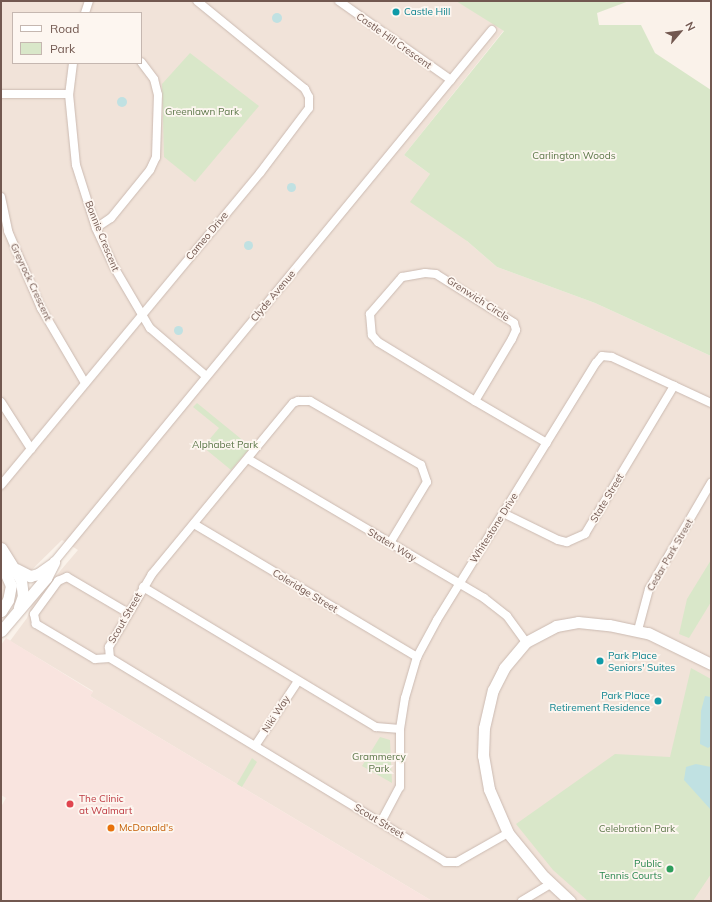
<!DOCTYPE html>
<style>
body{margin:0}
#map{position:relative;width:712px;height:902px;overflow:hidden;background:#faf2ea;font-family:Mulish,sans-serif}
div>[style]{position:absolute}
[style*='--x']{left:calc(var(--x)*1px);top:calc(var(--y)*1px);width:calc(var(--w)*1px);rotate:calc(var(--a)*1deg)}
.residential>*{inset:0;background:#f1e3d9}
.commercial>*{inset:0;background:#f9e4df}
.green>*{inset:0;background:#d9e7c9}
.water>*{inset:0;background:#c0e1e2}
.round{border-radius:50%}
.roads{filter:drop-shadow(0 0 1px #cbbab1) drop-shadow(0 0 1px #cbbab1)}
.street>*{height:8px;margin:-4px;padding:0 4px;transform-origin:4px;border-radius:4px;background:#fff}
.secondary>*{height:11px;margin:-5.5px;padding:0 5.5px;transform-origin:5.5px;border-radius:5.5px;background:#fff}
.dots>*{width:11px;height:11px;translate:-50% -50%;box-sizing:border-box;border:2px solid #fdf6f0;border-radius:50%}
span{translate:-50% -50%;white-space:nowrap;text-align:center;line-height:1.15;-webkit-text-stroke:3.5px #fdf6f0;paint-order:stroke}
.culture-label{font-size:10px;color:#0d838f}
.left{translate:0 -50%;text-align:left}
.right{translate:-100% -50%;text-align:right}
.street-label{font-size:10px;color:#725850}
.park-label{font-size:10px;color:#5c7749}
.health-label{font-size:10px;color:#be3a42}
.food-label{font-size:10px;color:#c56008}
.leisure-label{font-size:10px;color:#27864d}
.frame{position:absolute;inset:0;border:2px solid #725850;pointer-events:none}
.legend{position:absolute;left:12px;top:12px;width:130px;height:52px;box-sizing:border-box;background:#fdf6f0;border:1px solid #c5b7b0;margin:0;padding:5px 7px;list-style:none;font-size:12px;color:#725850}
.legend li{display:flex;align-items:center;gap:8px;height:20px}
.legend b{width:20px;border:1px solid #c5b7b0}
.north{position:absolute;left:660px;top:12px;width:40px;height:40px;-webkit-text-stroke:3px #fdf6f0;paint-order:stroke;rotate:62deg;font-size:11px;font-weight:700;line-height:16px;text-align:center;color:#725850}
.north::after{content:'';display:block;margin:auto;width:14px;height:18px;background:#725850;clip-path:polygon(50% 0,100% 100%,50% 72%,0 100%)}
</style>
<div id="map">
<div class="residential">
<i style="clip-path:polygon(evenodd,1px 1px,459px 1px,504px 30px,404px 155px,430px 174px,467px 241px,497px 267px,595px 303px,711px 356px,711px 901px,432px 901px,90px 696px,93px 691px,10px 641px,27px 618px,32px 604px,78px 550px,62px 540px,1px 600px,1px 1px,13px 13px,141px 13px,141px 63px,13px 63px,13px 13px)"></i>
</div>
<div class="commercial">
<i style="clip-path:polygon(6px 638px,93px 692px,90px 696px,432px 901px,1px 901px,1px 807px,6px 798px,1px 795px,1px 645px)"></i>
</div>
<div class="green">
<i style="clip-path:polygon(456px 1px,629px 1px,597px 13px,599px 25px,641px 25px,655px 53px,711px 90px,711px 356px,595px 303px,497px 267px,467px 241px,410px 202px,430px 174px,404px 155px,504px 31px)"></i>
<i style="clip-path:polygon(190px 53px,259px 106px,195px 182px,164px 157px,162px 84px)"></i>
<i style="clip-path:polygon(197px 403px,251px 447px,231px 470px,203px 447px,219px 428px,193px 407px)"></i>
<i style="clip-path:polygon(711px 560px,711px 602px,689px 638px,679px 634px,687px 599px)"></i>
<i style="clip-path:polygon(691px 668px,711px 679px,711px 874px,693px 901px,588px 901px,553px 870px,516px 824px,615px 754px,670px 757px)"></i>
<i style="clip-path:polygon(380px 737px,390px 740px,392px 783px,362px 766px)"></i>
<i style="clip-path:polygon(252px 758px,257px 762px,242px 787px,237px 784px)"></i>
</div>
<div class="water">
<i class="round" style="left:272px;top:13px;width:10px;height:10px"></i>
<i class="round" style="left:117px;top:97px;width:10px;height:10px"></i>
<i class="round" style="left:286.5px;top:182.5px;width:9px;height:9px"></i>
<i class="round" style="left:243.5px;top:240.5px;width:9px;height:9px"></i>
<i class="round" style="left:173.5px;top:325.5px;width:9px;height:9px"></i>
<i style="clip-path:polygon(705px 696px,711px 697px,711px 746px,708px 748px,700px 744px,701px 711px)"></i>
<i style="clip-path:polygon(696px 764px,711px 767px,711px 810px,684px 780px,686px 767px)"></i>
</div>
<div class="roads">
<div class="street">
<i style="--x:339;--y:1;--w:137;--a:35.2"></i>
<i style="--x:85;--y:13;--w:13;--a:-72"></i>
<i style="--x:73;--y:63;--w:31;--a:97"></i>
<i style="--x:69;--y:94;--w:71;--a:84.4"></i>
<i style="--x:76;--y:165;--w:66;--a:72.4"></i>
<i style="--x:96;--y:228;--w:43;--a:65.2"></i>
<i style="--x:114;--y:267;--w:71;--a:59.5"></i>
<i style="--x:150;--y:328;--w:74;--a:40.6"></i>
<i style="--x:1;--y:94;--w:68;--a:0"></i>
<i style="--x:1;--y:197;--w:35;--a:78"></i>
<i style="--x:8;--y:231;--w:84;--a:66.8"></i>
<i style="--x:41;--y:308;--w:87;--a:59.6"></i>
<i style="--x:96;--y:228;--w:18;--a:-34"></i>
<i style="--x:111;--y:218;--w:62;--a:-50.9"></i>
<i style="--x:150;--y:170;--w:14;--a:-65"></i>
<i style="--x:156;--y:157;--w:62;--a:-88.2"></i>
<i style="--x:158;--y:95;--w:16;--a:-104"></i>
<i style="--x:154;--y:79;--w:21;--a:-127"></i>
<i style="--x:475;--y:401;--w:72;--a:-59.2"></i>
<i style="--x:512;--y:339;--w:10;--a:-66"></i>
<i style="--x:516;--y:330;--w:7;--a:-106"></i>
<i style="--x:514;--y:323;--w:92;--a:-147.9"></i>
<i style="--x:436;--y:274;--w:11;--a:-175"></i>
<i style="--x:425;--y:273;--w:23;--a:170"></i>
<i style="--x:402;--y:277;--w:49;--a:130.9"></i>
<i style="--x:370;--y:314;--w:21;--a:85"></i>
<i style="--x:372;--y:335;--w:9;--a:49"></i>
<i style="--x:378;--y:342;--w:114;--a:31.3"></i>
<i style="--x:475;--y:401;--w:83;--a:30.3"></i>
<i style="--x:1;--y:402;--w:56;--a:57.4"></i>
<i style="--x:248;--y:459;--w:274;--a:30.5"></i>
<i style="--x:484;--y:598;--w:29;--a:38"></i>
<i style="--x:507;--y:616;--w:32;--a:54"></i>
<i style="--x:1;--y:485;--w:405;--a:-50.3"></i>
<i style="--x:260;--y:173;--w:81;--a:-53"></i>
<i style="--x:309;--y:108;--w:11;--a:-90"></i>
<i style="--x:309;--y:97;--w:9;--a:-117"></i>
<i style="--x:305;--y:89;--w:139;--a:-140.8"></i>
<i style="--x:503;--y:513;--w:61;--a:26.1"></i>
<i style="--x:558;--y:540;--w:9;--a:13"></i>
<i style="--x:567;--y:542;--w:20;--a:-24"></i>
<i style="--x:585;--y:534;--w:173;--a:-59"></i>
<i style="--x:194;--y:524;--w:260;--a:30.8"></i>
<i style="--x:390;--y:543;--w:71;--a:-58.8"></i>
<i style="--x:427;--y:482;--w:18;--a:-109"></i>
<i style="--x:421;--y:465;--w:128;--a:-150"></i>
<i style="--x:310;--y:401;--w:12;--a:180"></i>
<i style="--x:298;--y:401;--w:5;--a:158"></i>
<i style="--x:293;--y:403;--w:222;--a:129.5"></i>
<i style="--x:152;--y:574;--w:85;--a:120.5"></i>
<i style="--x:109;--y:647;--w:11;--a:85"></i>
<i style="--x:110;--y:658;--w:392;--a:31.3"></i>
<i style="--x:445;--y:862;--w:12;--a:0"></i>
<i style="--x:457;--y:862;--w:59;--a:-29.6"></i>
<i style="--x:54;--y:562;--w:689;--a:-50.54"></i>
<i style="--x:143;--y:587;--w:272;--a:31"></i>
<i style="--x:376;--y:727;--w:24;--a:5"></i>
<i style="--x:638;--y:630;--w:42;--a:-75"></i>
<i style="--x:649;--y:589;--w:123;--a:-59.7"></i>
<i style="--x:110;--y:658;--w:15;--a:176"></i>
<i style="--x:95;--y:659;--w:69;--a:-149.3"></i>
<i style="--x:36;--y:624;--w:10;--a:-101"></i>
<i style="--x:34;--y:614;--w:41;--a:-54"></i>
<i style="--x:58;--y:581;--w:10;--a:-24"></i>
<i style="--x:67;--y:577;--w:71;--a:30.5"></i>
<i style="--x:255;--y:746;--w:78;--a:-56.5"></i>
<i style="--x:381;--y:822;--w:40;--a:-62"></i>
<i style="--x:400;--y:787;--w:58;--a:-90"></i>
<i style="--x:400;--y:729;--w:31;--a:-81"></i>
<i style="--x:405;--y:698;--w:43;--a:-73.7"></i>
<i style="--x:417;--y:657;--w:42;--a:-61.6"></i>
<i style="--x:437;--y:620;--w:302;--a:-58.3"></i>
<i style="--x:596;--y:363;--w:9;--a:-49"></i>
<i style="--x:602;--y:356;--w:10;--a:6"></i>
<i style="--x:612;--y:357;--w:109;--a:24.9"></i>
<i style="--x:522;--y:901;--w:33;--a:-31"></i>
</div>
<div class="secondary">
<i style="--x:1;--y:548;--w:38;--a:58"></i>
<i style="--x:21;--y:580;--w:16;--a:83"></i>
<i style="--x:23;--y:596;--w:12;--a:110"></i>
<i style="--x:1;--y:563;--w:24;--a:66"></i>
<i style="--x:11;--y:585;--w:15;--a:101"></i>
<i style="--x:8;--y:600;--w:13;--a:122"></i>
<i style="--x:16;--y:569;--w:16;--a:27"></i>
<i style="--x:30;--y:576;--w:8;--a:-14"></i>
<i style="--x:38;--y:574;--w:16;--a:-35"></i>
<i style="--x:1;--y:631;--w:70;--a:-49.7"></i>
<i style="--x:46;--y:578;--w:18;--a:-63"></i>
<i style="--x:570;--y:901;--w:35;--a:-137"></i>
<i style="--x:544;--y:877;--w:57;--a:-129.3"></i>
<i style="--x:508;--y:833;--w:48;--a:-113.4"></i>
<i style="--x:489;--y:789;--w:34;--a:-100"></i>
<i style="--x:483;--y:756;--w:28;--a:-88"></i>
<i style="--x:484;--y:728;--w:39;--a:-77"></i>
<i style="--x:493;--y:690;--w:25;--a:-63"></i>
<i style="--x:504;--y:668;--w:34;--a:-50"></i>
<i style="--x:526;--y:642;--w:34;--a:-28"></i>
<i style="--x:556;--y:626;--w:22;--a:-10"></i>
<i style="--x:578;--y:622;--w:31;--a:6"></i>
<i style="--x:609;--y:625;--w:40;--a:12"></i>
<i style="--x:648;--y:633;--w:70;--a:26.2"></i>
</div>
</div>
<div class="dots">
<i style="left:396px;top:12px;background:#0f9aa8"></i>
<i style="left:600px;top:661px;background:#0f9aa8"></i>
<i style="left:658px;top:701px;background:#0f9aa8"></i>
<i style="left:70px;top:804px;background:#e0444e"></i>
<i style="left:111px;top:828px;background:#e8710a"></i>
<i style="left:670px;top:869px;background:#2e9e5b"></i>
</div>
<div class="culture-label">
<span class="left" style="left:404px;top:12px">Castle Hill</span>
<span class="left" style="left:608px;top:661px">Park Place<br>Seniors' Suites</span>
<span class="right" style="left:650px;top:701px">Park Place<br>Retirement Residence</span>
</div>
<div class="street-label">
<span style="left:394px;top:41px;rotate:35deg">Castle Hill Crescent</span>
<span style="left:102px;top:236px;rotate:68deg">Bonnie Crescent</span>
<span style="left:207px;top:236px;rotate:-50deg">Cameo Drive</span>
<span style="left:31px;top:282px;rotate:65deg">Greyrock Crescent</span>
<span style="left:273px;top:296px;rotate:-50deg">Clyde Avenue</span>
<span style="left:478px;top:299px;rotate:33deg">Grenwich Circle</span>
<span style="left:607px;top:498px;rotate:-59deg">State Street</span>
<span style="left:494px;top:528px;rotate:-58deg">Whitestone Drive</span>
<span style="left:392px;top:545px;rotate:31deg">Staten Way</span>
<span style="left:670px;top:555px;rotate:-60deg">Cedar Park Street</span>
<span style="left:305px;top:591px;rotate:31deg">Coleridge Street</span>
<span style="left:125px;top:618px;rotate:-60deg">Scout Street</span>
<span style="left:276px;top:714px;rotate:-57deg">Niki Way</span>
<span style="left:379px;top:821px;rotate:31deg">Scout Street</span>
</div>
<div class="park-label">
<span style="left:202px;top:112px">Greenlawn Park</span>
<span style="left:574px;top:156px">Carlington Woods</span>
<span style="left:225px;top:445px">Alphabet Park</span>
<span style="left:379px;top:762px">Grammercy<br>Park</span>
<span style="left:637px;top:829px">Celebration Park</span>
</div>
<div class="health-label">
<span class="left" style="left:79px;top:804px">The Clinic<br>at Walmart</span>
</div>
<div class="food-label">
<span class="left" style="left:119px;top:828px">McDonald's</span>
</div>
<div class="leisure-label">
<span class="right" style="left:662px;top:869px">Public<br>Tennis Courts</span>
</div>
<div class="frame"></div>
<ul class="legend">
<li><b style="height:5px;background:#fff"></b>Road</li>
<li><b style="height:11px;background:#d9e7c9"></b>Park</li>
</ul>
<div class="north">N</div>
</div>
